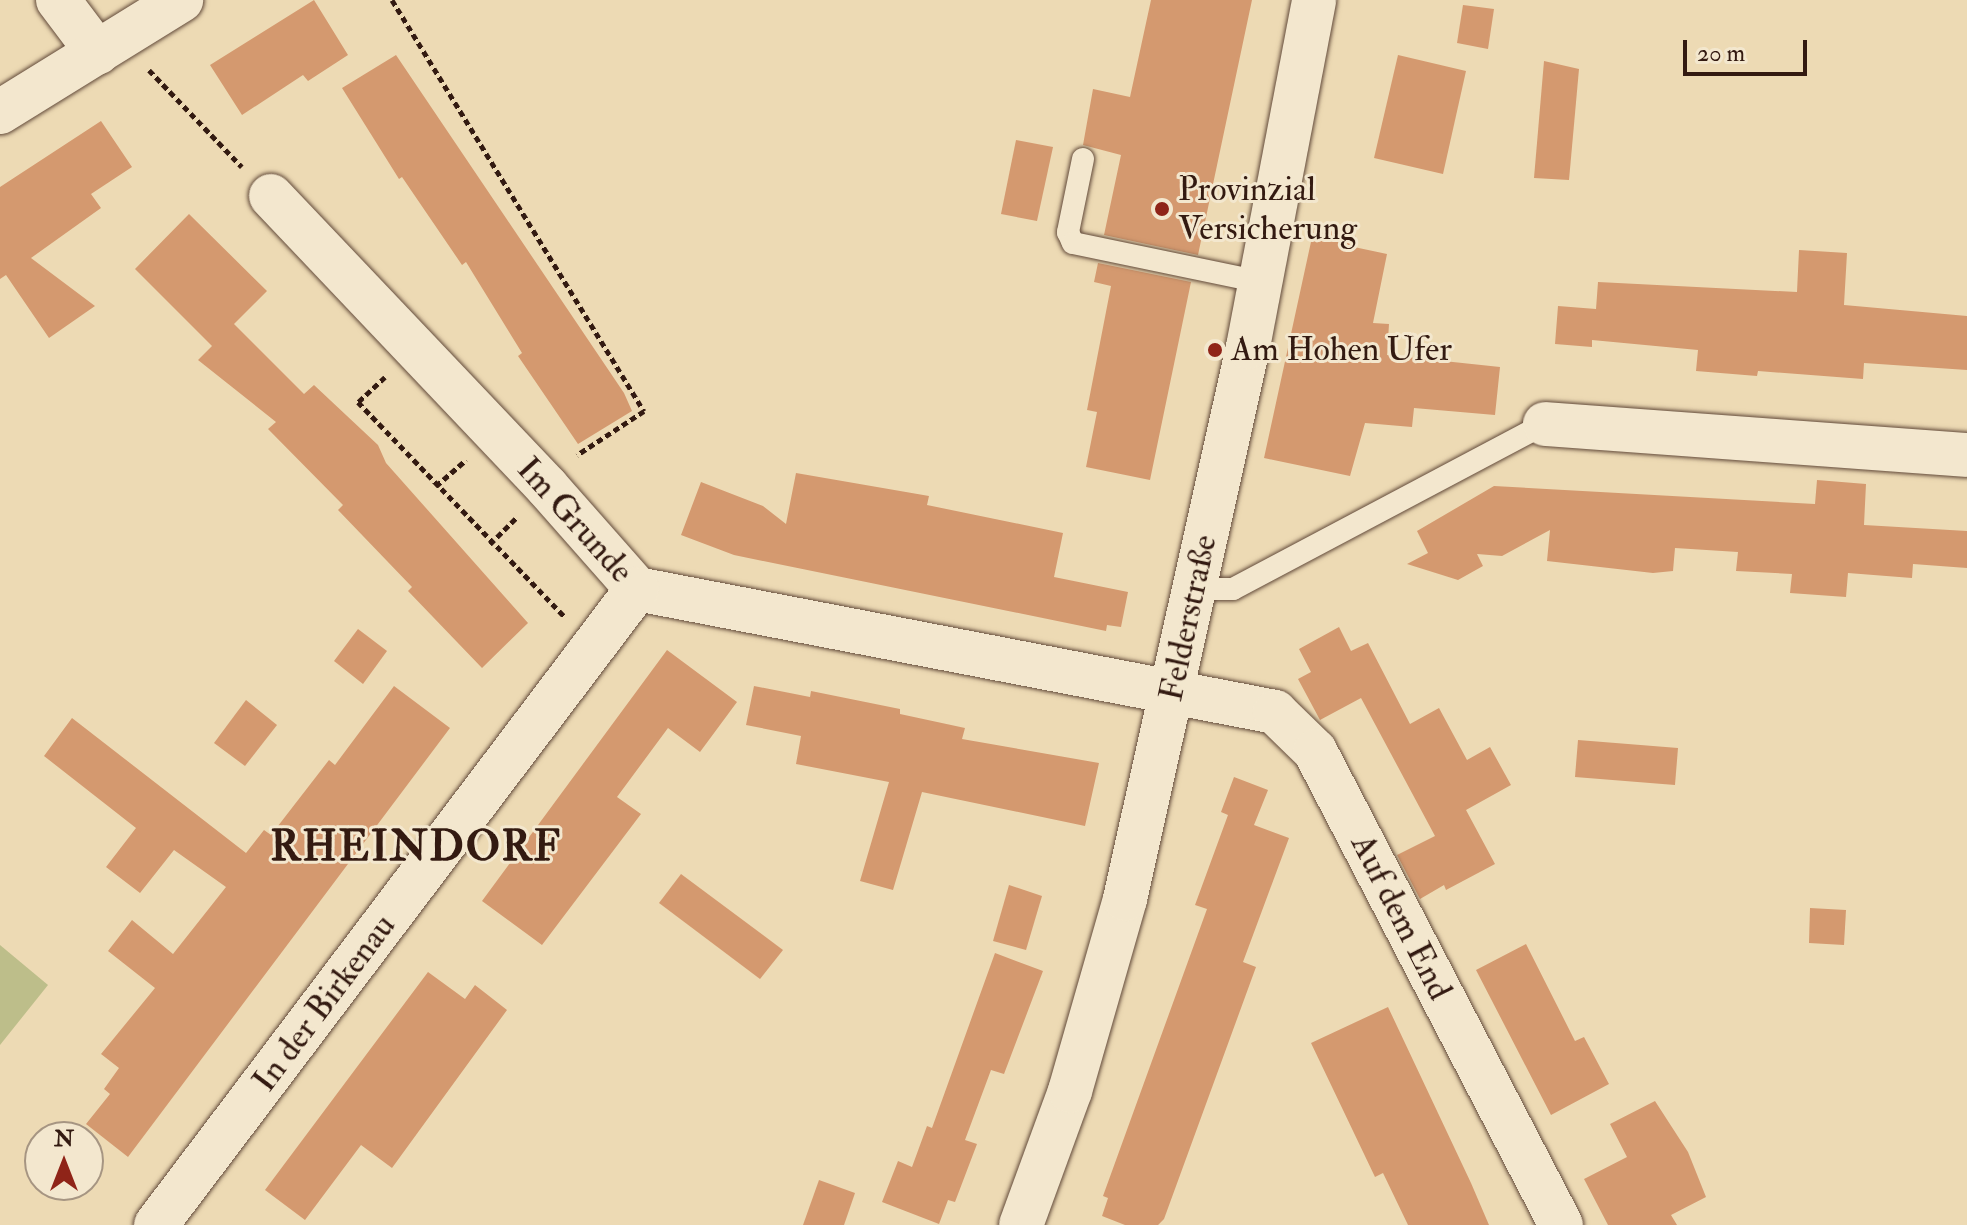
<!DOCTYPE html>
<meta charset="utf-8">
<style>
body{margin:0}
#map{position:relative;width:1967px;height:1225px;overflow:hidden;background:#eddab4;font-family:"IM FELL Double Pica",serif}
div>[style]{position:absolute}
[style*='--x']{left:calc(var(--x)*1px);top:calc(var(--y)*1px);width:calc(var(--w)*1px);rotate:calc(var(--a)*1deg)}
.green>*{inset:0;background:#bdbe8a}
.building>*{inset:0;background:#d4996f}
.path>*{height:5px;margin-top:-2.5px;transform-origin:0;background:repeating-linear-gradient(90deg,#331a11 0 6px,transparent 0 10px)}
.roads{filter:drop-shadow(0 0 2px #624a3a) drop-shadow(0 0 2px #624a3a)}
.service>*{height:22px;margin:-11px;padding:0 11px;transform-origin:11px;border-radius:11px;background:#f3e7ce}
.minor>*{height:44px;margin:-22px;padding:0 22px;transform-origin:22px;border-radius:22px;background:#f3e7ce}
.dots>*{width:22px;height:22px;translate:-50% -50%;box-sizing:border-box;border:4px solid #f3e7ce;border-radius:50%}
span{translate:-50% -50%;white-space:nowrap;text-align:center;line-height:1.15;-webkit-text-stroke:6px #f3e7ce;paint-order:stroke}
.poi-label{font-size:34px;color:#331a11}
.left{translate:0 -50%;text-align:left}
.street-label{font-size:34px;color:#331a11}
.district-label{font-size:42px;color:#331a11;font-weight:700;letter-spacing:2px}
.north{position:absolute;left:24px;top:1121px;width:80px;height:80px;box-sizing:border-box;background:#f3e7ce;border:2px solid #a69582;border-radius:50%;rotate:0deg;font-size:22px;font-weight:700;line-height:32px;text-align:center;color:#331a11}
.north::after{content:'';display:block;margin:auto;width:28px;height:36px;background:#8f2418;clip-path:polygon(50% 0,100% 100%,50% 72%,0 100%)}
.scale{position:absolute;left:1683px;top:40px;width:124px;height:36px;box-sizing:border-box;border:4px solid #331a11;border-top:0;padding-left:10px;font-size:24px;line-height:28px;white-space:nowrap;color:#331a11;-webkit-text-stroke:6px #f3e7ce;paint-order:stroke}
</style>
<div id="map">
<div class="green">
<i style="clip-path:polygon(0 945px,48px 985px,0 1045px)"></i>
</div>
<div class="building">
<i style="clip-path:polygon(314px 0,348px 55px,308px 81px,303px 75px,242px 115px,210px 65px)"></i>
<i style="clip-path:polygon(1151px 0,1252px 0,1198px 255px,1104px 235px,1121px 155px,1083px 145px,1093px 89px,1130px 97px)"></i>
<i style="clip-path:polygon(1463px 5px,1494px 9px,1488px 49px,1457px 43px)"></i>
<i style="clip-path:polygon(396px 55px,624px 393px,632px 411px,578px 444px,518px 356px,522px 353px,466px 262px,462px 265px,402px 177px,399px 179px,342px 88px)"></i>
<i style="clip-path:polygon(1398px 55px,1466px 71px,1443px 174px,1374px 158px)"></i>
<i style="clip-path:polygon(1544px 61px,1579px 69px,1569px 180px,1534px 178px)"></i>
<i style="clip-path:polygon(101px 121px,132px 167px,91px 194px,101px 208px,31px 258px,95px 306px,49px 338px,6px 275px,0 279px,0 187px)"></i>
<i style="clip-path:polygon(1016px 140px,1053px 147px,1037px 221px,1001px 214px)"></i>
<i style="clip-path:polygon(189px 214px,267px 291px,234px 324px,304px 394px,314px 385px,378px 445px,386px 463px,528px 623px,482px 668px,408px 591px,412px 587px,338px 510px,343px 505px,268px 429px,276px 422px,198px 360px,212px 346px,135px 269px)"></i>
<i style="clip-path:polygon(1314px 228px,1356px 236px,1354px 247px,1387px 254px,1373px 323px,1389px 324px,1387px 355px,1500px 367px,1495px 415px,1414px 408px,1412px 427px,1365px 423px,1350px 476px,1264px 458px)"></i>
<i style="clip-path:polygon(1799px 250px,1847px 253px,1844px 305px,1967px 316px,1967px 370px,1864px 363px,1863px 379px,1758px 371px,1757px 376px,1696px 371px,1698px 350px,1592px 340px,1592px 347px,1555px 344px,1558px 306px,1596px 309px,1598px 282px,1797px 292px)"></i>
<i style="clip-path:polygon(1098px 263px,1191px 282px,1150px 480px,1086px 467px,1097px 412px,1087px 410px,1111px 286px,1094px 282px)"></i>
<i style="clip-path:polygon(796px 473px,929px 496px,927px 505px,1063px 533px,1054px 577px,1128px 592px,1121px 627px,1107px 625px,1106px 631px,734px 555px,681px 535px,701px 482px,763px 506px,786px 524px)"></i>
<i style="clip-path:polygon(1817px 480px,1866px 484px,1864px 525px,1967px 531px,1967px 568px,1913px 564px,1912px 578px,1848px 573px,1846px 597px,1790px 593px,1792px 574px,1736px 571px,1738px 552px,1675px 548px,1673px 571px,1653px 573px,1547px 561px,1550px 530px,1502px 556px,1477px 554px,1483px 566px,1458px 580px,1407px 564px,1428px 553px,1417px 531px,1494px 486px,1815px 504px)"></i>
<i style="clip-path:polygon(1339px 627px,1351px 651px,1368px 643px,1410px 724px,1439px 708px,1467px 760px,1490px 747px,1511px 785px,1466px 810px,1495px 864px,1446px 890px,1444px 885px,1420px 899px,1397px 855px,1435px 836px,1361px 698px,1320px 720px,1298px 679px,1311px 672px,1299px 649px)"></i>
<i style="clip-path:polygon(358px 629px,387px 651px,363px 684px,334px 661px)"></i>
<i style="clip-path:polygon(667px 650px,737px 702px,700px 752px,668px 728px,617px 797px,641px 814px,542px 945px,482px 901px)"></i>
<i style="clip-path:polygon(394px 686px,450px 728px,128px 1157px,86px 1124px,110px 1094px,104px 1089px,119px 1068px,101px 1054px,155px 988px,108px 951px,132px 920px,173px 954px,226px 887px,174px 850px,140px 893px,106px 867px,136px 828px,44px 756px,72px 718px,246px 853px,264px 830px,271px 835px,329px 760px,335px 765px)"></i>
<i style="clip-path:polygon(754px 686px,810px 697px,811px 691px,900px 709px,900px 714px,965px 728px,962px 739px,1099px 763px,1085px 826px,922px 792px,893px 890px,860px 881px,889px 782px,796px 764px,801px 736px,746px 725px)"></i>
<i style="clip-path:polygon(246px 700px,277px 725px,245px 766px,214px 743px)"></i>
<i style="clip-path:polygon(1578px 740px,1678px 748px,1675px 785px,1575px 777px)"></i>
<i style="clip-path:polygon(1234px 777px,1268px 790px,1254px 825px,1289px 838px,1243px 962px,1256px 967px,1164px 1219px,1158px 1225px,1125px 1225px,1102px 1216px,1108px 1198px,1103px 1196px,1207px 909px,1195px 905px,1228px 815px,1221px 812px)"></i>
<i style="clip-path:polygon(681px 874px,783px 950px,760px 979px,659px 903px)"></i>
<i style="clip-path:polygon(1009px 885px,1042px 896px,1026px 950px,993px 941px)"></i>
<i style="clip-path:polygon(1810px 908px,1846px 910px,1844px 945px,1809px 943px)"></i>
<i style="clip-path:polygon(1526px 944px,1575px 1041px,1584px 1037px,1609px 1084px,1551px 1115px,1476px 970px)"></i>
<i style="clip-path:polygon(995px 953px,1043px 971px,1004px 1074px,991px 1070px,965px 1140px,977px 1144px,955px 1202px,948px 1200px,939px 1224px,882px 1202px,898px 1161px,912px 1167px,927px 1126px,932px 1128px)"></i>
<i style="clip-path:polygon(428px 972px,465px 999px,475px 985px,507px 1010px,392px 1168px,361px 1145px,305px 1220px,265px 1190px)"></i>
<i style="clip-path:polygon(1388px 1007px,1471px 1183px,1489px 1225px,1408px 1225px,1383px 1173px,1375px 1177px,1311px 1043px)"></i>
<i style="clip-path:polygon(1655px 1101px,1688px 1152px,1706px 1197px,1671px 1215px,1677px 1225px,1608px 1225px,1584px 1179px,1627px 1157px,1610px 1124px)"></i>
<i style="clip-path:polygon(819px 1180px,855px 1193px,844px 1225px,803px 1225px)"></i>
</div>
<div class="path">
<i style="--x:392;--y:0;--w:482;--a:58.5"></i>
<i style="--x:644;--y:411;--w:80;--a:146.7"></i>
<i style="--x:149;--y:70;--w:134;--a:46.2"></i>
<i style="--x:385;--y:377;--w:37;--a:137"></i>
<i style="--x:358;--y:402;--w:297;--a:46.1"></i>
<i style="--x:436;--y:486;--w:40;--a:-41"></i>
<i style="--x:490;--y:544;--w:40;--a:-45"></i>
</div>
<div class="roads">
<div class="service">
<i style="--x:1083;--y:159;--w:75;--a:101.6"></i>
<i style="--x:1068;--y:232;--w:12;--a:66"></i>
<i style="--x:1073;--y:243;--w:192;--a:11.7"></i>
<i style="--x:1194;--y:589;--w:39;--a:0"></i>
<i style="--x:1233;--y:589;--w:353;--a:-27.9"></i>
</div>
<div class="minor">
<i style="--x:58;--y:0;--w:66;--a:53"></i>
<i style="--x:0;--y:112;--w:213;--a:-31.7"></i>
<i style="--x:271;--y:196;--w:401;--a:46.5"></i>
<i style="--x:547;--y:487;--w:136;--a:48.6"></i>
<i style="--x:637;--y:589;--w:650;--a:10.91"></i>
<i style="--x:1275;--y:712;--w:56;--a:44.3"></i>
<i style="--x:1315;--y:751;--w:534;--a:62.57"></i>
<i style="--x:1545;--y:424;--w:423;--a:4.2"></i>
<i style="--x:156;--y:1225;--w:797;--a:-52.9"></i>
<i style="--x:1021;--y:1225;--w:143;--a:-69.9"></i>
<i style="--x:1070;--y:1091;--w:200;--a:-74"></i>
<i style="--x:1125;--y:899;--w:566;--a:-77.44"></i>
<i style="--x:1248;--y:347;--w:353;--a:-79.2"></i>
</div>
</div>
<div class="dots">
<i style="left:1162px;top:209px;background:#8f2418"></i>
<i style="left:1215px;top:350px;background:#8f2418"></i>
</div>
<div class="poi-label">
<span class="left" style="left:1178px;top:209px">Provinzial<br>Versicherung</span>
<span class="left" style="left:1231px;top:350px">Am Hohen Ufer</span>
</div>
<div class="street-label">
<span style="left:575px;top:520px;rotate:48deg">Im Grunde</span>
<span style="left:1188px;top:618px;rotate:-78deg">Felderstraße</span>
<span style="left:1401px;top:917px;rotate:63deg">Auf dem End</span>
<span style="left:324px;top:1003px;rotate:-53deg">In der Birkenau</span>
</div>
<div class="district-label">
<span style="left:416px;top:847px">RHEINDORF</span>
</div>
<div class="north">N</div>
<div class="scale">20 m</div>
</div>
